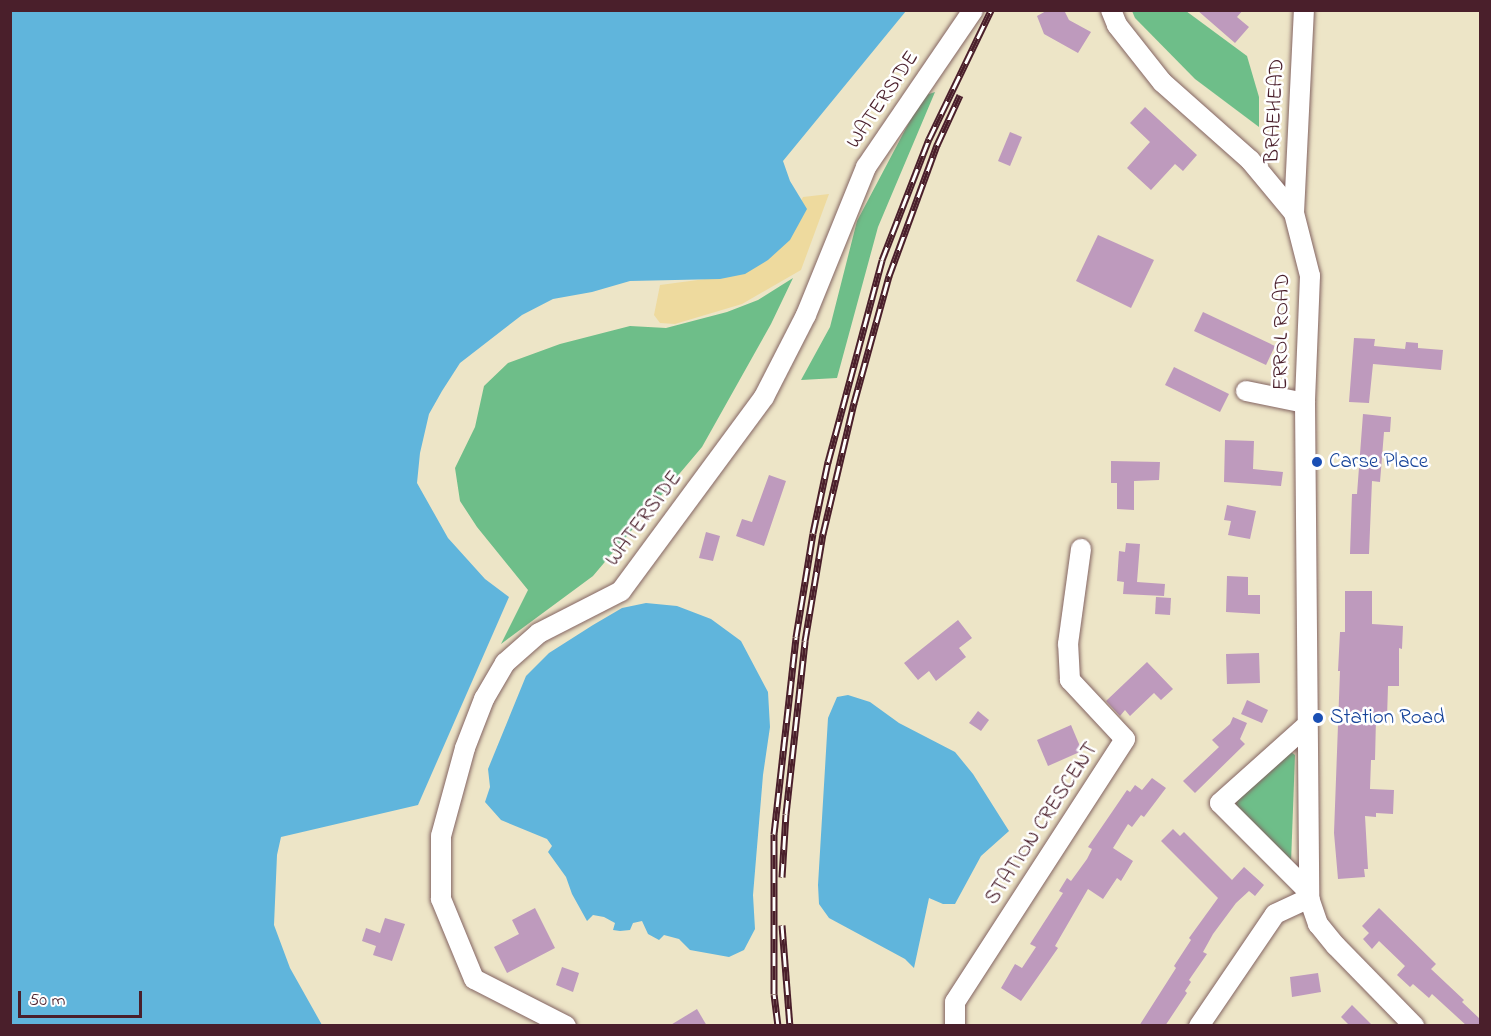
<!DOCTYPE html>
<style>
body{margin:0}
#map{position:relative;width:1491px;height:1036px;overflow:hidden;background:#ede5c7;font-family:"Indie Flower",sans-serif}
div>[style]{position:absolute}
[style*='--x']{left:calc(var(--x)*1px);top:calc(var(--y)*1px);width:calc(var(--w)*1px);rotate:calc(var(--a)*1deg)}
.forest>*{inset:0;background:#6ebe89}
.sand>*{inset:0;background:#eeda9e}
.water>*{inset:0;background:#60b5dc}
.building>*{inset:0;background:#be9abd}
.roads{filter:drop-shadow(0 0 2px #836462) drop-shadow(0 0 2px #836462)}
.minor>*{height:20px;margin:-10px;padding:0 10px;transform-origin:10px;border-radius:10px;background:#fff}
.rail>*{height:7px;margin-top:-3.5px;transform-origin:0;background:repeating-linear-gradient(90deg,#fff 0 14px,#4a1f2b 0 28px);box-sizing:border-box;border-block:2px solid #4a1f2b}
.dots>*{width:16px;height:16px;translate:-50% -50%;box-sizing:border-box;border:3px solid #fff;border-radius:50%}
span{translate:-50% -50%;white-space:nowrap;text-align:center;line-height:1.15;-webkit-text-stroke:5px #fff;paint-order:stroke}
.street-label{font-size:21px;color:#4a1f2b}
.transit-label{font-size:21px;color:#164399}
.left{translate:0 -50%;text-align:left}
.frame{position:absolute;inset:0;border:12px solid #4a1f2b;pointer-events:none}
.scale{position:absolute;left:18px;top:991px;width:124px;height:27px;box-sizing:border-box;border:3px solid #4a1f2b;border-top:0;padding-left:8px;font-size:18px;line-height:21px;white-space:nowrap;color:#4a1f2b;-webkit-text-stroke:4px #fff;paint-order:stroke}
</style>
<div id="map">
<div class="forest">
<i style="clip-path:polygon(1132px 11px,1186px 11px,1247px 56px,1259px 97px,1259px 127px,1195px 79px,1135px 18px)"></i>
<i style="clip-path:polygon(935px 92px,878px 227px,837px 378px,801px 380px,830px 327px,857px 221px,923px 96px)"></i>
<i style="clip-path:polygon(793px 278px,771px 324px,702px 447px,593px 576px,501px 644px,528px 590px,477px 527px,460px 501px,455px 468px,475px 427px,484px 386px,508px 363px,560px 344px,630px 326px,666px 328px,727px 312px,758px 300px)"></i>
<i style="clip-path:polygon(1291px 752px,1295px 755px,1291px 863px,1237px 809px,1235px 802px)"></i>
</div>
<div class="sand">
<i style="clip-path:polygon(829px 194px,801px 270px,742px 304px,675px 324px,660px 323px,654px 315px,660px 285px,728px 276px,798px 206px,803px 197px)"></i>
</div>
<div class="water">
<i style="clip-path:polygon(10px 11px,906px 11px,783px 161px,790px 181px,807px 209px,790px 240px,768px 260px,745px 274px,720px 279px,630px 281px,592px 292px,553px 299px,522px 315px,460px 363px,442px 391px,429px 414px,420px 453px,417px 483px,448px 538px,485px 579px,509px 597px,418px 805px,281px 837px,277px 855px,274px 925px,290px 968px,322px 1025px,11px 1025px)"></i>
<i style="clip-path:polygon(646px 603px,677px 606px,711px 619px,741px 641px,768px 692px,770px 727px,763px 775px,753px 895px,755px 929px,744px 950px,729px 957px,690px 950px,679px 939px,664px 935px,659px 940px,648px 934px,642px 921px,633px 923px,630px 930px,620px 931px,613px 930px,615px 923px,604px 917px,593px 915px,587px 921px,572px 894px,566px 877px,548px 852px,552px 846px,547px 839px,501px 820px,485px 802px,490px 787px,488px 769px,526px 676px,549px 653px,593px 625px,622px 608px)"></i>
<i style="clip-path:polygon(848px 695px,870px 702px,899px 723px,955px 752px,973px 774px,1009px 831px,981px 856px,955px 904px,943px 904px,929px 898px,914px 968px,905px 959px,829px 918px,819px 904px,818px 885px,828px 718px,837px 697px)"></i>
</div>
<div class="building">
<i style="clip-path:polygon(1048px 10px,1064px 10px,1069px 20px,1091px 32px,1078px 53px,1044px 34px,1037px 16px)"></i>
<i style="clip-path:polygon(1197px 10px,1243px 10px,1237px 17px,1249px 27px,1235px 43px)"></i>
<i style="clip-path:polygon(1145px 107px,1197px 155px,1183px 171px,1175px 164px,1151px 190px,1127px 168px,1150px 142px,1130px 123px)"></i>
<i style="clip-path:polygon(1010px 132px,1022px 137px,1010px 166px,998px 161px)"></i>
<i style="clip-path:polygon(1098px 235px,1154px 260px,1131px 308px,1076px 281px)"></i>
<i style="clip-path:polygon(1203px 312px,1275px 346px,1266px 365px,1194px 331px)"></i>
<i style="clip-path:polygon(1354px 338px,1375px 339px,1374px 346px,1405px 349px,1406px 342px,1418px 343px,1418px 348px,1443px 350px,1441px 370px,1373px 364px,1369px 403px,1349px 402px)"></i>
<i style="clip-path:polygon(1174px 367px,1229px 394px,1220px 412px,1165px 385px)"></i>
<i style="clip-path:polygon(1363px 414px,1391px 417px,1390px 432px,1384px 432px,1380px 482px,1372px 481px,1369px 554px,1350px 554px,1352px 494px,1357px 494px)"></i>
<i style="clip-path:polygon(1225px 440px,1254px 441px,1253px 469px,1283px 472px,1281px 486px,1224px 482px)"></i>
<i style="clip-path:polygon(1111px 461px,1160px 462px,1159px 480px,1134px 481px,1134px 510px,1117px 509px,1117px 483px,1111px 483px)"></i>
<i style="clip-path:polygon(769px 475px,786px 481px,764px 546px,736px 536px,742px 519px,752px 522px)"></i>
<i style="clip-path:polygon(1227px 505px,1256px 511px,1250px 539px,1228px 535px,1231px 521px,1224px 520px)"></i>
<i style="clip-path:polygon(706px 532px,720px 536px,713px 561px,699px 558px)"></i>
<i style="clip-path:polygon(1126px 543px,1140px 544px,1137px 582px,1165px 584px,1164px 596px,1123px 594px,1124px 582px,1117px 581px,1119px 551px,1125px 552px)"></i>
<i style="clip-path:polygon(1227px 576px,1248px 577px,1248px 595px,1260px 595px,1260px 614px,1226px 612px)"></i>
<i style="clip-path:polygon(1345px 591px,1372px 591px,1372px 624px,1403px 626px,1402px 649px,1399px 648px,1399px 686px,1388px 686px,1387px 718px,1376px 718px,1375px 760px,1371px 760px,1370px 789px,1394px 790px,1393px 814px,1376px 813px,1376px 817px,1365px 816px,1368px 869px,1364px 869px,1365px 877px,1338px 879px,1334px 833px,1340px 671px,1338px 671px,1340px 632px,1345px 632px)"></i>
<i style="clip-path:polygon(1156px 597px,1171px 598px,1170px 615px,1155px 614px)"></i>
<i style="clip-path:polygon(958px 620px,972px 638px,959px 648px,966px 657px,936px 681px,929px 671px,918px 680px,904px 663px)"></i>
<i style="clip-path:polygon(1259px 653px,1260px 683px,1227px 684px,1226px 654px)"></i>
<i style="clip-path:polygon(1147px 662px,1173px 689px,1161px 700px,1154px 693px,1130px 716px,1125px 710px,1120px 716px,1106px 701px)"></i>
<i style="clip-path:polygon(1247px 700px,1268px 710px,1262px 723px,1241px 714px)"></i>
<i style="clip-path:polygon(978px 711px,989px 720px,981px 731px,969px 723px)"></i>
<i style="clip-path:polygon(1233px 717px,1247px 723px,1240px 739px,1245px 744px,1195px 793px,1183px 781px,1219px 747px,1212px 740px,1230px 724px)"></i>
<i style="clip-path:polygon(1071px 725px,1082px 751px,1048px 766px,1037px 740px)"></i>
<i style="clip-path:polygon(1152px 778px,1166px 788px,1144px 817px,1141px 815px,1132px 827px,1128px 824px,1113px 848px,1133px 861px,1121px 881px,1117px 878px,1103px 899px,1088px 889px,1055px 946px,1058px 948px,1021px 1001px,1001px 988px,1015px 964px,1022px 968px,1036px 947px,1030px 944px,1063px 893px,1059px 891px,1067px 878px,1071px 881px,1087px 859px,1092px 849px,1088px 847px,1112px 812px,1127px 790px,1130px 792px,1135px 785px,1142px 790px)"></i>
<i style="clip-path:polygon(1173px 829px,1180px 836px,1184px 832px,1232px 880px,1244px 867px,1264px 885px,1255px 896px,1249px 891px,1236px 903px,1213px 934px,1203px 952px,1207px 954px,1189px 980px,1191px 982px,1185px 991px,1187px 993px,1165px 1026px,1139px 1026px,1176px 968px,1174px 966px,1191px 940px,1189px 938px,1218px 898px,1161px 841px)"></i>
<i style="clip-path:polygon(535px 908px,555px 948px,507px 973px,494px 947px,519px 934px,512px 920px)"></i>
<i style="clip-path:polygon(1379px 908px,1436px 964px,1431px 969px,1464px 1000px,1462px 1002px,1480px 1019px,1480px 1026px,1467px 1026px,1432px 994px,1429px 998px,1413px 984px,1410px 987px,1397px 975px,1405px 966px,1379px 941px,1372px 949px,1363px 939px,1369px 933px,1362px 926px)"></i>
<i style="clip-path:polygon(385px 918px,405px 924px,392px 961px,373px 955px,376px 946px,362px 941px,366px 928px,380px 933px)"></i>
<i style="clip-path:polygon(562px 967px,579px 973px,573px 992px,556px 985px)"></i>
<i style="clip-path:polygon(1318px 973px,1321px 992px,1292px 997px,1290px 977px)"></i>
<i style="clip-path:polygon(1352px 1005px,1373px 1026px,1350px 1026px,1341px 1017px)"></i>
<i style="clip-path:polygon(697px 1009px,707px 1026px,669px 1026px)"></i>
</div>
<div class="roads">
<div class="minor">
<i style="--x:1111;--y:10;--w:16;--a:68"></i>
<i style="--x:1117;--y:25;--w:73;--a:51.7"></i>
<i style="--x:1162;--y:82;--w:118;--a:41.6"></i>
<i style="--x:1250;--y:160;--w:69;--a:50.3"></i>
<i style="--x:1294;--y:213;--w:65;--a:75.7"></i>
<i style="--x:1310;--y:276;--w:127;--a:92.3"></i>
<i style="--x:1305;--y:403;--w:495;--a:89.5"></i>
<i style="--x:1309;--y:898;--w:28;--a:71"></i>
<i style="--x:1318;--y:924;--w:28;--a:51"></i>
<i style="--x:1336;--y:946;--w:112;--a:45.7"></i>
<i style="--x:1294;--y:213;--w:203;--a:-87.2"></i>
<i style="--x:1246;--y:391;--w:60;--a:11.5"></i>
<i style="--x:1305;--y:727;--w:114;--a:138.2"></i>
<i style="--x:1220;--y:803;--w:126;--a:45"></i>
<i style="--x:566;--y:1026;--w:103;--a:-152.9"></i>
<i style="--x:474;--y:979;--w:87;--a:-112.4"></i>
<i style="--x:441;--y:899;--w:63;--a:-90"></i>
<i style="--x:441;--y:836;--w:91;--a:-74.7"></i>
<i style="--x:465;--y:748;--w:53;--a:-68.8"></i>
<i style="--x:484;--y:699;--w:42;--a:-59.7"></i>
<i style="--x:505;--y:663;--w:45;--a:-41.4"></i>
<i style="--x:539;--y:633;--w:92;--a:-27.1"></i>
<i style="--x:621;--y:591;--w:241;--a:-53.6"></i>
<i style="--x:764;--y:397;--w:92;--a:-62.9"></i>
<i style="--x:806;--y:315;--w:160;--a:-67.9"></i>
<i style="--x:866;--y:167;--w:190;--a:-55.7"></i>
<i style="--x:955;--y:1026;--w:24;--a:-90"></i>
<i style="--x:955;--y:1002;--w:313;--a:-57.1"></i>
<i style="--x:1125;--y:739;--w:81;--a:-133"></i>
<i style="--x:1070;--y:680;--w:36;--a:-93"></i>
<i style="--x:1068;--y:644;--w:96;--a:-82.2"></i>
<i style="--x:1199;--y:1026;--w:135;--a:-55.8"></i>
<i style="--x:1275;--y:914;--w:38;--a:-25"></i>
</div>
</div>
<div class="rail">
<i style="--x:782;--y:877;--w:63;--a:-86.4"></i>
<i style="--x:786;--y:814;--w:174;--a:-83.7"></i>
<i style="--x:805;--y:641;--w:109;--a:-80.5"></i>
<i style="--x:823;--y:534;--w:135;--a:-76.7"></i>
<i style="--x:854;--y:403;--w:132;--a:-74.6"></i>
<i style="--x:889;--y:276;--w:140;--a:-69.9"></i>
<i style="--x:937;--y:145;--w:55;--a:-65.3"></i>
<i style="--x:782;--y:925;--w:101;--a:85.5"></i>
<i style="--x:778;--y:1026;--w:32;--a:-97"></i>
<i style="--x:774;--y:994;--w:160;--a:-90"></i>
<i style="--x:774;--y:834;--w:198;--a:-83.6"></i>
<i style="--x:796;--y:637;--w:105;--a:-80.7"></i>
<i style="--x:813;--y:533;--w:73;--a:-78.1"></i>
<i style="--x:828;--y:462;--w:209;--a:-75"></i>
<i style="--x:882;--y:260;--w:130;--a:-68.8"></i>
<i style="--x:929;--y:139;--w:143;--a:-64.3"></i>
</div>
<div class="dots">
<i style="left:1317px;top:462px;background:#1a4fb4"></i>
<i style="left:1318px;top:718px;background:#1a4fb4"></i>
</div>
<div class="street-label">
<span style="left:883px;top:100px;rotate:-56deg">WATERSIDE</span>
<span style="left:1275px;top:111px;rotate:-87deg">BRAEHEAD</span>
<span style="left:1282px;top:332px;rotate:-89deg">ERROL ROAD</span>
<span style="left:644px;top:519px;rotate:-53deg">WATERSIDE</span>
<span style="left:1042px;top:824px;rotate:-57deg">STATION CRESCENT</span>
</div>
<div class="transit-label">
<span class="left" style="left:1329px;top:462px">Carse Place</span>
<span class="left" style="left:1330px;top:718px">Station Road</span>
</div>
<div class="frame"></div>
<div class="scale">50 m</div>
</div>
